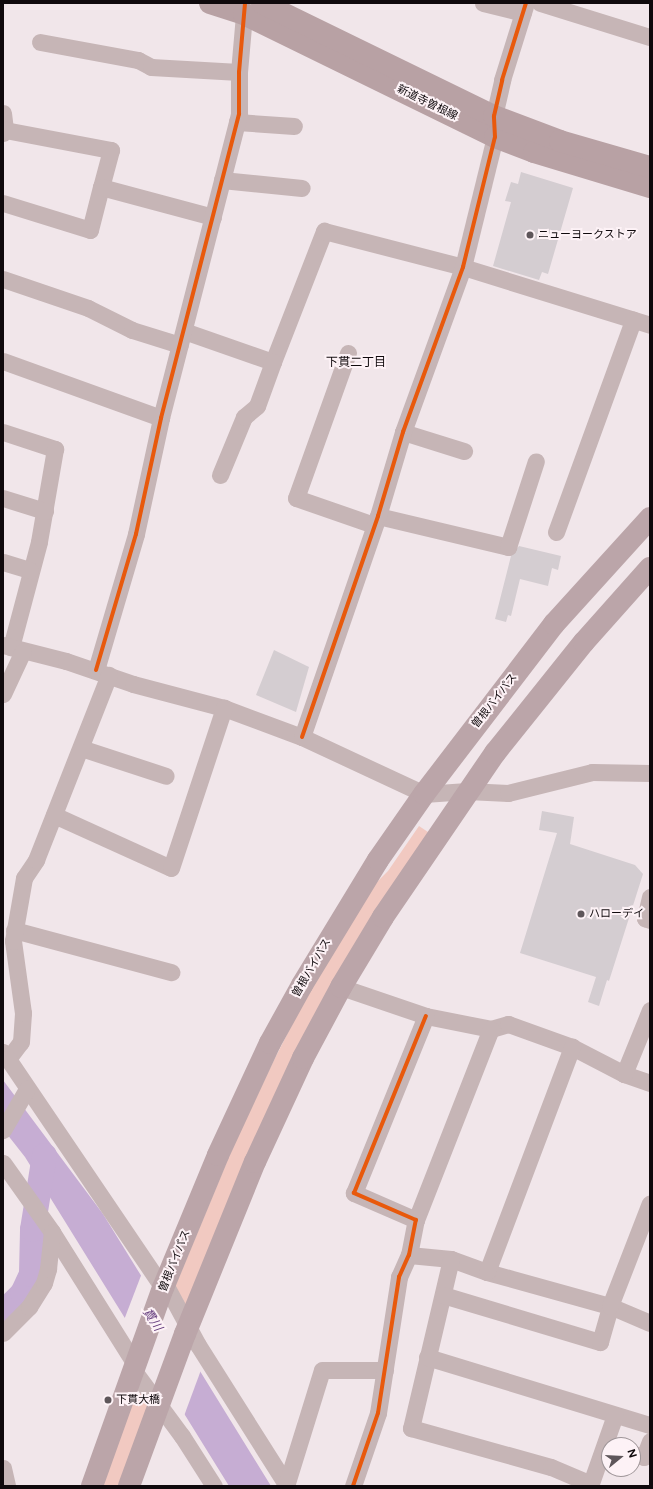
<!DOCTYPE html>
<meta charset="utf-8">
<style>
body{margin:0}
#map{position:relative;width:653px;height:1489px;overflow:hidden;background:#f1e6ea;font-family:Figtree,"Noto Sans JP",sans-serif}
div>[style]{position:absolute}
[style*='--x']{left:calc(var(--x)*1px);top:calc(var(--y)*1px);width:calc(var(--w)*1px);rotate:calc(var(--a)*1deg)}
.green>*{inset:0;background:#f1c9c1}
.water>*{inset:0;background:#c6add3}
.pier>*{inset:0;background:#f1e6ea}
.river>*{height:25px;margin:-12.5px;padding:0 12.5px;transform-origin:12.5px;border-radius:12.5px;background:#c6add3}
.building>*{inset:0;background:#d4cdd1}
.minor>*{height:17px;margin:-8.5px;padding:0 8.5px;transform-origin:8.5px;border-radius:8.5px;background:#c6b5b6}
.major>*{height:22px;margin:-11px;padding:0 11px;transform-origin:11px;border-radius:11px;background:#b8a1a4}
.highway>*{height:22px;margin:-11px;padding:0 11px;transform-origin:11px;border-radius:11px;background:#bba5a9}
.cycleway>*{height:4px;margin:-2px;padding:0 2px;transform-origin:2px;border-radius:2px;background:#e8590c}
.dots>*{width:11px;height:11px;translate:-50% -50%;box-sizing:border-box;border:2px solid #fdf2f6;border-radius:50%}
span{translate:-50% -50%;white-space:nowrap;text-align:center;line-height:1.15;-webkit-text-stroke:4px #fdf2f6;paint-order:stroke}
.street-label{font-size:11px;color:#0f090c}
.poi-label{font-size:11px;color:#0f090c}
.left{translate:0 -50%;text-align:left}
.neighbourhood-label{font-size:12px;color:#0f090c}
.water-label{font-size:12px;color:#603779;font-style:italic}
.frame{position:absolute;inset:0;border:4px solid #0f090c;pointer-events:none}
.north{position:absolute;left:601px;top:1437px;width:40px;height:40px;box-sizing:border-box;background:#fdf2f6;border:1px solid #9e9598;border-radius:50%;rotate:72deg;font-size:11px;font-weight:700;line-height:16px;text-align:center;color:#0f090c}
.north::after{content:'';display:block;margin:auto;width:14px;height:18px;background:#5e565a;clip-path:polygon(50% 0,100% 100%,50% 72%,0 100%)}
</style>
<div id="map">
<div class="green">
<i style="clip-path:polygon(419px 826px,428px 832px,185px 1310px,174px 1289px,235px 1142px,273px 1062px,299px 1011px,369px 890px,388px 871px)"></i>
<i style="clip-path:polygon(142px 1393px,151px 1403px,121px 1486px,101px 1486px,134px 1396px)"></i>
</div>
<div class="water">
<i style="clip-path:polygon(3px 1080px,103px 1214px,271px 1486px,229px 1486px,25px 1157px,3px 1129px)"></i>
</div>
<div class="pier">
<i style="clip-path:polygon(142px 1273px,201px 1370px,184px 1416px,124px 1320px)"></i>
</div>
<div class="river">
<i style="--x:3;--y:1312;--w:27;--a:-45"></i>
<i style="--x:22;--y:1293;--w:21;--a:-65"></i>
<i style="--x:31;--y:1274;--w:45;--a:-88.7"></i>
<i style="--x:32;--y:1229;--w:75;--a:-80.8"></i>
</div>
<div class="building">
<i style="clip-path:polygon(521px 172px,573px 188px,548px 274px,542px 272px,539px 280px,493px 266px,511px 202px,505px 201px,511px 182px,518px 184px)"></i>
<i style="clip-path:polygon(519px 546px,561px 556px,558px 570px,552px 568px,548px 586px,520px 579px,511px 616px,508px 615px,506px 622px,495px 619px,511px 556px)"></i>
<i style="clip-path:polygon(274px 650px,309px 667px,296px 712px,256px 695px)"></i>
<i style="clip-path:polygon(542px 811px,574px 817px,570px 844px,635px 865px,643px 874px,609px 981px,607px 980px,599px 1006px,588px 1002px,596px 977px,520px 953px,557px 833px,539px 830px)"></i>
</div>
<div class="minor">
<i style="--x:483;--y:3;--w:41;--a:14"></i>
<i style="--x:540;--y:3;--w:115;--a:17.2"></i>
<i style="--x:40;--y:42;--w:100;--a:10.4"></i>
<i style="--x:138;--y:60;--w:15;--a:28"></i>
<i style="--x:151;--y:67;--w:88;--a:3.3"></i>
<i style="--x:3;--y:113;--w:17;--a:83"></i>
<i style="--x:237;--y:122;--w:57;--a:4"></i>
<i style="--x:3;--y:133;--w:4;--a:-56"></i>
<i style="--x:5;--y:130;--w:108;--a:10.7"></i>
<i style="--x:111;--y:150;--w:38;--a:105"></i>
<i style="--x:222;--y:180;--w:80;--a:5.7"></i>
<i style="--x:3;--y:203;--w:91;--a:17.2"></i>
<i style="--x:90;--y:230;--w:44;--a:-75.7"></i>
<i style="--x:101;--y:187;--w:116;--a:15"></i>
<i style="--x:3;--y:279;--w:90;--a:18.8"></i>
<i style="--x:88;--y:308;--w:49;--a:26.6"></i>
<i style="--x:132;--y:330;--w:50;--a:17.4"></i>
<i style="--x:184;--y:331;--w:94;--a:19.2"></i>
<i style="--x:273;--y:362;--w:141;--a:-68.7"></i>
<i style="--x:324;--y:231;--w:144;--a:14.5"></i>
<i style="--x:463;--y:267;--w:196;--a:17.2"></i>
<i style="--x:348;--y:353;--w:154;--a:109.7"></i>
<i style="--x:296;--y:498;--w:83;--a:19.1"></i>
<i style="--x:3;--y:361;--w:168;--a:19.8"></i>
<i style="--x:3;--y:432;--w:55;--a:18.1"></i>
<i style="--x:55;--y:449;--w:94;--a:99.8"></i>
<i style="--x:39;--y:542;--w:109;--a:104.9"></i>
<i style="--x:403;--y:432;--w:64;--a:17.3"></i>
<i style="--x:220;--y:475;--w:63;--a:-67.5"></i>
<i style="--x:244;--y:417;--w:17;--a:-40"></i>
<i style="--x:257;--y:406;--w:47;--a:-70"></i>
<i style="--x:3;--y:498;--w:44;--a:17.2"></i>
<i style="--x:378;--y:516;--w:134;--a:13.4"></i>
<i style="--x:508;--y:547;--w:90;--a:-72"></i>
<i style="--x:556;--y:532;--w:226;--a:-70"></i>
<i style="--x:3;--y:562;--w:28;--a:17"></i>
<i style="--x:3;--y:645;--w:65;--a:14.3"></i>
<i style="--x:66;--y:661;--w:71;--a:18.9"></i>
<i style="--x:133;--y:684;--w:94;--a:14.8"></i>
<i style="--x:224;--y:708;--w:83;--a:20.4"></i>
<i style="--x:302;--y:737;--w:135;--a:25"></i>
<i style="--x:424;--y:794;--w:43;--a:-4"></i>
<i style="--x:467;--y:791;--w:41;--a:2.8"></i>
<i style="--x:508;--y:793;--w:87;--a:-14"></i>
<i style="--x:592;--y:772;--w:58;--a:1"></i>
<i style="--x:96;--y:670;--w:142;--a:-73.6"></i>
<i style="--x:136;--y:534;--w:119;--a:-77.8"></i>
<i style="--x:161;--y:418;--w:314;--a:-75.6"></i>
<i style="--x:239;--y:114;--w:42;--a:-90"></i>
<i style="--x:239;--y:72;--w:69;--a:-85"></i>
<i style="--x:3;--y:694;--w:47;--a:-65.1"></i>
<i style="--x:302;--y:737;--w:234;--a:-71"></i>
<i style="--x:378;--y:516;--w:88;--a:-73.4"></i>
<i style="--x:403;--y:432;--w:176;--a:-70"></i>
<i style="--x:463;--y:267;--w:134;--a:-76.2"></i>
<i style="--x:495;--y:137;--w:21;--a:-93"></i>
<i style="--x:494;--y:116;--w:37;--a:-77"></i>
<i style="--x:502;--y:80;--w:81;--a:-72.7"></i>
<i style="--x:81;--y:748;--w:89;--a:18.2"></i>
<i style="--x:54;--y:815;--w:128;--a:24.4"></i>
<i style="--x:171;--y:868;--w:169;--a:-71.7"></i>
<i style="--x:650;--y:897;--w:22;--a:103"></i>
<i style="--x:645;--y:918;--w:5;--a:22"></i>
<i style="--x:14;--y:930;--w:163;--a:15"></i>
<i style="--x:341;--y:987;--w:90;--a:18.8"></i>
<i style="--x:426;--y:1016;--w:66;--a:11.3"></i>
<i style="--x:491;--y:1029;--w:18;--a:-16"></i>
<i style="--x:508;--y:1024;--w:68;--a:19.8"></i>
<i style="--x:572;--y:1047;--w:59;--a:27.4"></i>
<i style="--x:624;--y:1074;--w:28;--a:19"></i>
<i style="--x:3;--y:1052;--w:9;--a:54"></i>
<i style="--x:8;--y:1059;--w:21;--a:-53"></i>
<i style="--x:21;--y:1042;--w:29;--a:-86"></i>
<i style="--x:23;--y:1013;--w:73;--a:-97.9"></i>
<i style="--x:13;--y:941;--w:64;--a:-80.1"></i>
<i style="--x:24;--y:878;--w:22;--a:-56"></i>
<i style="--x:36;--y:860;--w:199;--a:-68.5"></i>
<i style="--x:8;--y:1059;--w:277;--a:55.9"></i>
<i style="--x:624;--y:1074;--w:69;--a:-67.9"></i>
<i style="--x:3;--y:1130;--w:48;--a:-59.7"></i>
<i style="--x:3;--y:1163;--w:85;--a:54.6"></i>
<i style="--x:52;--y:1232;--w:158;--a:57.9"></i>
<i style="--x:416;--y:1220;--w:205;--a:-68.6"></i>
<i style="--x:409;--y:1255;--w:42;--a:5.4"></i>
<i style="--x:451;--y:1259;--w:38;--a:20"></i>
<i style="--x:487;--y:1272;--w:128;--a:15.5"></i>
<i style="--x:610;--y:1306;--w:43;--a:23"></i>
<i style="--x:451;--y:1259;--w:174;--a:103.3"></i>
<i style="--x:411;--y:1428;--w:145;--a:15.6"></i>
<i style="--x:551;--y:1467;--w:43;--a:23"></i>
<i style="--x:487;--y:1272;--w:241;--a:-69.3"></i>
<i style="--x:165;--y:1284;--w:69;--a:61.6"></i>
<i style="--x:198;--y:1345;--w:167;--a:57.7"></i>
<i style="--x:443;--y:1295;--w:164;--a:16.7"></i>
<i style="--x:600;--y:1342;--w:37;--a:-74"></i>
<i style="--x:610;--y:1306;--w:110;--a:-68.8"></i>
<i style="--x:3;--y:1333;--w:37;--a:-45"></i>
<i style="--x:29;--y:1307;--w:28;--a:-58"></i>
<i style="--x:44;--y:1283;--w:15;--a:-74"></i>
<i style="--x:48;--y:1269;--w:37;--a:-84"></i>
<i style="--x:427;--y:1357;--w:233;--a:17"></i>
<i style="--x:134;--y:1371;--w:81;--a:53.6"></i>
<i style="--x:182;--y:1436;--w:59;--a:57.4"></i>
<i style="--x:633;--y:1454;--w:11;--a:15"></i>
<i style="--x:644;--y:1457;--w:17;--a:-69"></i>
<i style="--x:3;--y:1468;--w:18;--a:77"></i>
<i style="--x:286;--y:1486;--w:121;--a:-72.8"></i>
<i style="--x:322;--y:1370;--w:63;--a:0"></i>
<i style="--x:353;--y:1486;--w:77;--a:-71.1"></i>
<i style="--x:378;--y:1413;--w:138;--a:-81.2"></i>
<i style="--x:399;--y:1277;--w:24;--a:-66"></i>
<i style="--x:409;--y:1255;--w:36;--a:-79"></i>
<i style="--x:416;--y:1220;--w:68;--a:-156.5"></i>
<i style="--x:354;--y:1193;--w:191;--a:-67.9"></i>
<i style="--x:590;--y:1486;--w:75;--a:-70.6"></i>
</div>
<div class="major">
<i style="--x:210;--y:3;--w:36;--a:18"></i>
<i style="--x:244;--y:14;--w:280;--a:26.1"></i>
<i style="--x:495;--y:137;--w:42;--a:21"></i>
<i style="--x:534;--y:152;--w:121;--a:16.8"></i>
<i style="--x:262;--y:3;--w:258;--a:26"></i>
<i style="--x:494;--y:116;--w:71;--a:20.7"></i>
<i style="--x:560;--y:141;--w:94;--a:16.1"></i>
</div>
<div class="highway">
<i style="--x:92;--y:1486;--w:210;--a:-70.3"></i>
<i style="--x:163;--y:1288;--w:144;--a:-67.5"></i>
<i style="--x:218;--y:1155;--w:123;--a:-65.1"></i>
<i style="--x:270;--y:1043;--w:66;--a:-61.1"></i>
<i style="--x:302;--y:985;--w:146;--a:-58.7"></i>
<i style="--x:378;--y:860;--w:80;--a:-55.1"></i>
<i style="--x:424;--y:794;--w:214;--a:-52.6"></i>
<i style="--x:554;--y:624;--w:143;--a:-47.8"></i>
<i style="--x:129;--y:1486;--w:162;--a:-69.8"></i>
<i style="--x:185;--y:1334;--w:186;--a:-67.9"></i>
<i style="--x:255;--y:1162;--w:115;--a:-65.2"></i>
<i style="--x:303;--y:1058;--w:81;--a:-61.8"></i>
<i style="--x:341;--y:987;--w:82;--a:-59"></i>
<i style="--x:383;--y:917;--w:199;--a:-55.7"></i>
<i style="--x:495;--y:753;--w:142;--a:-51.3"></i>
<i style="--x:584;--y:642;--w:99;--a:-48.3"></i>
</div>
<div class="cycleway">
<i style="--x:96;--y:670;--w:142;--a:-73.6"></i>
<i style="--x:136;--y:534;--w:119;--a:-77.8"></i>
<i style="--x:161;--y:418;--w:314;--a:-75.6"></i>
<i style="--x:239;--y:114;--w:42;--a:-90"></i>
<i style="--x:239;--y:72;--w:69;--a:-85"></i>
<i style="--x:302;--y:737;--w:234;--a:-71"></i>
<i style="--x:378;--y:516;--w:88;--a:-73.4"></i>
<i style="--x:403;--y:432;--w:176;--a:-70"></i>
<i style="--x:463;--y:267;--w:134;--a:-76.2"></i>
<i style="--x:495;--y:137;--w:21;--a:-93"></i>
<i style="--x:494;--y:116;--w:37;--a:-77"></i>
<i style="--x:502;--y:80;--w:81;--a:-72.7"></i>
<i style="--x:353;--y:1486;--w:77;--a:-71.1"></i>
<i style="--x:378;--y:1413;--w:138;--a:-81.2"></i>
<i style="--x:399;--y:1277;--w:24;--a:-66"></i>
<i style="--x:409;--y:1255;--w:36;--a:-79"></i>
<i style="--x:416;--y:1220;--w:68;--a:-156.5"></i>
<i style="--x:354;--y:1193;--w:191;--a:-67.9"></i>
</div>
<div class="dots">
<i style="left:530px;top:235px;background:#5e565a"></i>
<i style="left:581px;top:914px;background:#5e565a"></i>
<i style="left:108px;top:1400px;background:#5e565a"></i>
</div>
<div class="street-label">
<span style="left:427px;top:103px;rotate:26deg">新道寺曽根線</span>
<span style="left:495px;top:701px;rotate:-52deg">曽根バイパス</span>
<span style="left:312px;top:968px;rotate:-60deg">曽根バイパス</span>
<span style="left:175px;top:1261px;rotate:-68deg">曽根バイパス</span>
</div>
<div class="poi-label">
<span class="left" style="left:538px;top:235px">ニューヨークストア</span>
<span class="left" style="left:589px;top:914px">ハローデイ</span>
<span class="left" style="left:116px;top:1400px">下貫大橋</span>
</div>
<div class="neighbourhood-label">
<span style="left:356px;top:363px">下貫二丁目</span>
</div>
<div class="water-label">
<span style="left:152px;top:1320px;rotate:57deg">貫川</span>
</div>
<div class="frame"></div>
<div class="north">N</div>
</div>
